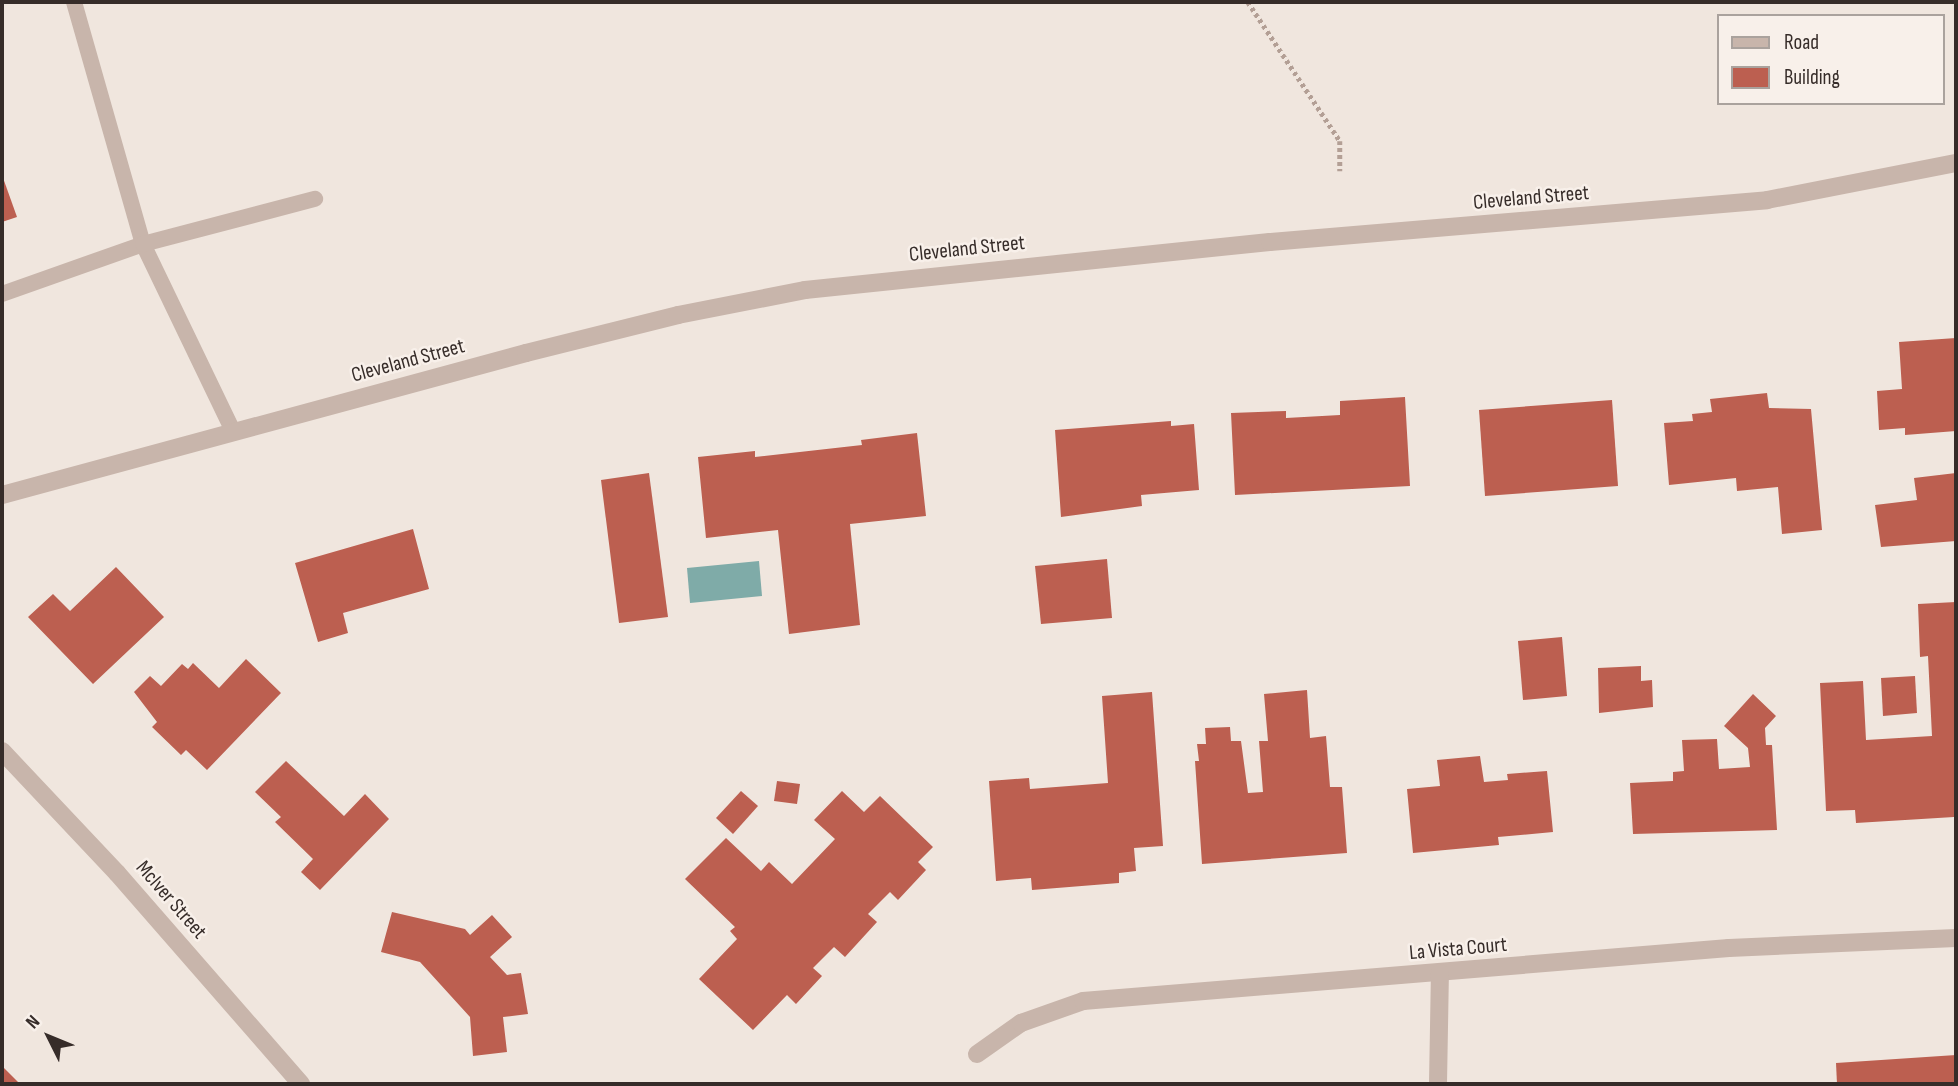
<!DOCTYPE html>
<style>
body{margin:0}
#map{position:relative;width:1958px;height:1086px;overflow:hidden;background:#f0e6de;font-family:"Sofia Sans Condensed",sans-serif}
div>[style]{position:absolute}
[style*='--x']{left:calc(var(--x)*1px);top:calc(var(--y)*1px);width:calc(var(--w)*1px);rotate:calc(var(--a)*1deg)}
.water>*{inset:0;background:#7faba8}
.building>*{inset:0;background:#bc5f50}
.path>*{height:4.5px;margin-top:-2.25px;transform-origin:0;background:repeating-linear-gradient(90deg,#b39f95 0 3.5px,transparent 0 7px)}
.service>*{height:16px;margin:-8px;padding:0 8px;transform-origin:8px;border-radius:8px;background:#c8b5ab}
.minor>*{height:18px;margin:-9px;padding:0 9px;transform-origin:9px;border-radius:9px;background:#c8b5ab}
.tertiary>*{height:18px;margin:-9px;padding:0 9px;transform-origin:9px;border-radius:9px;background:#c8b5ab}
span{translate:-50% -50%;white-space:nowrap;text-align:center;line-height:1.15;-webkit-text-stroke:5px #f8f0ea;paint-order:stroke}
.street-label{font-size:21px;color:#362c29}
.frame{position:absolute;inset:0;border:4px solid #362c29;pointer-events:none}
.legend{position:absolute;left:1717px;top:14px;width:228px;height:91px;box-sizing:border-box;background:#f8f0ea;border:2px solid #aaa29d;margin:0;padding:9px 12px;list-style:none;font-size:21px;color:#362c29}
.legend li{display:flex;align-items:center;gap:14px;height:35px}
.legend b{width:35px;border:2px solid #aaa29d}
.north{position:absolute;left:14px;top:1002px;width:70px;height:70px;-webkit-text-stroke:5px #f8f0ea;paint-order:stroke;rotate:313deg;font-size:19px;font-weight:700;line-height:28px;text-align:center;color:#362c29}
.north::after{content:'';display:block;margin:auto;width:24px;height:32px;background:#362c29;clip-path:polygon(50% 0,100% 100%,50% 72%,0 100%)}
</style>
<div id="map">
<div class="water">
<i style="clip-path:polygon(759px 561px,762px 596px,690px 603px,687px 568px)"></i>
</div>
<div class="building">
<i style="clip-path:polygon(2px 175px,17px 217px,2px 222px)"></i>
<i style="clip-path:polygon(1956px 338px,1956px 431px,1905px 435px,1905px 428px,1879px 430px,1877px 391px,1902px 389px,1899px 342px)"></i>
<i style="clip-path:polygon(1767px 393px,1769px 408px,1811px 409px,1822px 530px,1782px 534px,1778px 487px,1737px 491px,1736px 478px,1669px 485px,1664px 423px,1693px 421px,1692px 414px,1712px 412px,1710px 399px)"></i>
<i style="clip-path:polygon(1405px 397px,1410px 486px,1235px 495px,1231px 413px,1286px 411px,1286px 418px,1340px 415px,1340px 401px)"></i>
<i style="clip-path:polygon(1612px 400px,1618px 486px,1485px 496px,1479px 410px)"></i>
<i style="clip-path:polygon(1171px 421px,1171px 426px,1194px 424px,1199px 490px,1141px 495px,1142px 506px,1061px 517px,1055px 430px)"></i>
<i style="clip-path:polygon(917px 433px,926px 516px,850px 524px,860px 625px,789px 634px,778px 530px,706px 538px,698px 457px,755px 451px,755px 457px,862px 445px,861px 440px)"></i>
<i style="clip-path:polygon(649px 473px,668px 617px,619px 623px,601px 480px)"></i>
<i style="clip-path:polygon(1956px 473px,1956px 541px,1881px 547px,1875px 505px,1917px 500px,1914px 478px)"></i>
<i style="clip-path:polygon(413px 529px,429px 589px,343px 613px,348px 633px,318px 642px,295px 563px)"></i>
<i style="clip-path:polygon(1107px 559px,1112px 618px,1041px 624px,1035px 566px)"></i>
<i style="clip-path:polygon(116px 567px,164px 617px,93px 684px,28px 617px,53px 594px,70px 611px)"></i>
<i style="clip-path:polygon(1956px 602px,1954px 817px,1856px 823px,1855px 810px,1826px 811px,1820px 683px,1863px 681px,1866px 740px,1932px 736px,1928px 656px,1920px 657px,1918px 604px)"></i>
<i style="clip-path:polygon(1562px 637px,1567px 696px,1523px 700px,1518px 641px)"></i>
<i style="clip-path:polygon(246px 659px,281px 693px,207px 770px,186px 750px,181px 755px,152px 727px,157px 722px,134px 692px,150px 676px,161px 686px,182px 664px,188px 669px,193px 663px,219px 688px)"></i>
<i style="clip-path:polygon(1641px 666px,1641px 681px,1652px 680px,1653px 707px,1599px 713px,1598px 668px)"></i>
<i style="clip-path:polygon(1915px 676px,1917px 713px,1883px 716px,1881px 678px)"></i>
<i style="clip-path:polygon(1307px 690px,1310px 738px,1326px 736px,1330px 787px,1342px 787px,1347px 853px,1202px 864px,1195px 761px,1199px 761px,1197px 744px,1206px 744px,1205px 728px,1230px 727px,1231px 741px,1241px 741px,1248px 793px,1263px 792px,1259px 741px,1268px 741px,1264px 694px)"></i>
<i style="clip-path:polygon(1152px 692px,1163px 846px,1134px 848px,1136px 871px,1119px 873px,1119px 883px,1032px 890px,1031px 878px,996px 881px,989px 781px,1029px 778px,1030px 789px,1108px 783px,1102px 696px)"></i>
<i style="clip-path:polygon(1753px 694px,1776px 716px,1765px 728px,1766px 745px,1772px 745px,1777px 830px,1633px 834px,1630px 783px,1673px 781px,1673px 772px,1684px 771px,1682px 740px,1717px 739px,1719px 769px,1750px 767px,1748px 748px,1724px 726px)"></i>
<i style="clip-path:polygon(1480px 756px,1484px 782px,1508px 780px,1507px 774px,1547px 771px,1553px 832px,1498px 837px,1499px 845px,1413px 853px,1407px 789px,1440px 786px,1437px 760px)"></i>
<i style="clip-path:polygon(286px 761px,344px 816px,365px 794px,389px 819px,320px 890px,301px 872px,313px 859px,275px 822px,281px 817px,255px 792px)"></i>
<i style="clip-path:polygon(777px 781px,800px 784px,797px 804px,774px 801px)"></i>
<i style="clip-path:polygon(741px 791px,758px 806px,733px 834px,716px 818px)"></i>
<i style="clip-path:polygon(842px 791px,864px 812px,880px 796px,933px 847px,918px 862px,926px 870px,898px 900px,890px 892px,868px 914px,877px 922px,845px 957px,834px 947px,813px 968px,822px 976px,796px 1004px,787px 995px,753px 1030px,699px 979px,737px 939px,730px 931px,735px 927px,685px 879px,726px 838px,761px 871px,769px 862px,792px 884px,835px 839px,814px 820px)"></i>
<i style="clip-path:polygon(392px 912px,465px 929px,470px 935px,492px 915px,512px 937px,490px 957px,507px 975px,521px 973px,528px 1014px,503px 1017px,507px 1052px,473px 1056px,470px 1017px,420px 962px,381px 952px)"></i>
<i style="clip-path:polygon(1956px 1055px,1956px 1084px,1837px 1084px,1836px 1063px)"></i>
<i style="clip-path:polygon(2px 1066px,20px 1084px,2px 1084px)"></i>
</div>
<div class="path">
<i style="--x:1248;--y:2;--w:167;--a:56.5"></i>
<i style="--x:1340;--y:141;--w:30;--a:90"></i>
</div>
<div class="service">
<i style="--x:74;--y:2;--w:252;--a:74.1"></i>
<i style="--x:143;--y:244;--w:208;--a:64.3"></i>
<i style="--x:2;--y:294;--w:150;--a:-19.5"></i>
<i style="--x:143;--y:244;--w:178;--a:-14.7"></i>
</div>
<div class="minor">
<i style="--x:2;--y:751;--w:168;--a:46.7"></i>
<i style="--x:117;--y:873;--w:280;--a:48.9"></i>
<i style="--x:977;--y:1054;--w:54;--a:-35.2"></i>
<i style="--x:1021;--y:1023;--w:66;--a:-19.5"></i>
<i style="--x:1083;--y:1001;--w:648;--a:-4.69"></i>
<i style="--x:1729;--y:948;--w:227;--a:-2.5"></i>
<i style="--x:1438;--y:1084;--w:111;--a:-89"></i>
</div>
<div class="tertiary">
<i style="--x:2;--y:495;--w:543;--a:-15.16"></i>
<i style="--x:526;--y:353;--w:157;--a:-14"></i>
<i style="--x:678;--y:315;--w:129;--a:-11.1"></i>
<i style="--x:805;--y:290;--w:467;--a:-5.9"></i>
<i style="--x:1270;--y:242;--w:499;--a:-4.8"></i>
<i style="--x:1767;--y:200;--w:193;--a:-11.1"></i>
</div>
<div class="street-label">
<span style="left:1531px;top:198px;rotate:-5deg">Cleveland Street</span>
<span style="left:967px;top:249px;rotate:-6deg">Cleveland Street</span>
<span style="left:408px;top:361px;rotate:-15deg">Cleveland Street</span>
<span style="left:171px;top:900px;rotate:49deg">McIver Street</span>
<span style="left:1458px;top:949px;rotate:-5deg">La Vista Court</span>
</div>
<div class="frame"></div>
<ul class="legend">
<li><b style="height:9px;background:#c8b5ab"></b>Road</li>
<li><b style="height:19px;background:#bc5f50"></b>Building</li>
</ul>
<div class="north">N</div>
</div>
